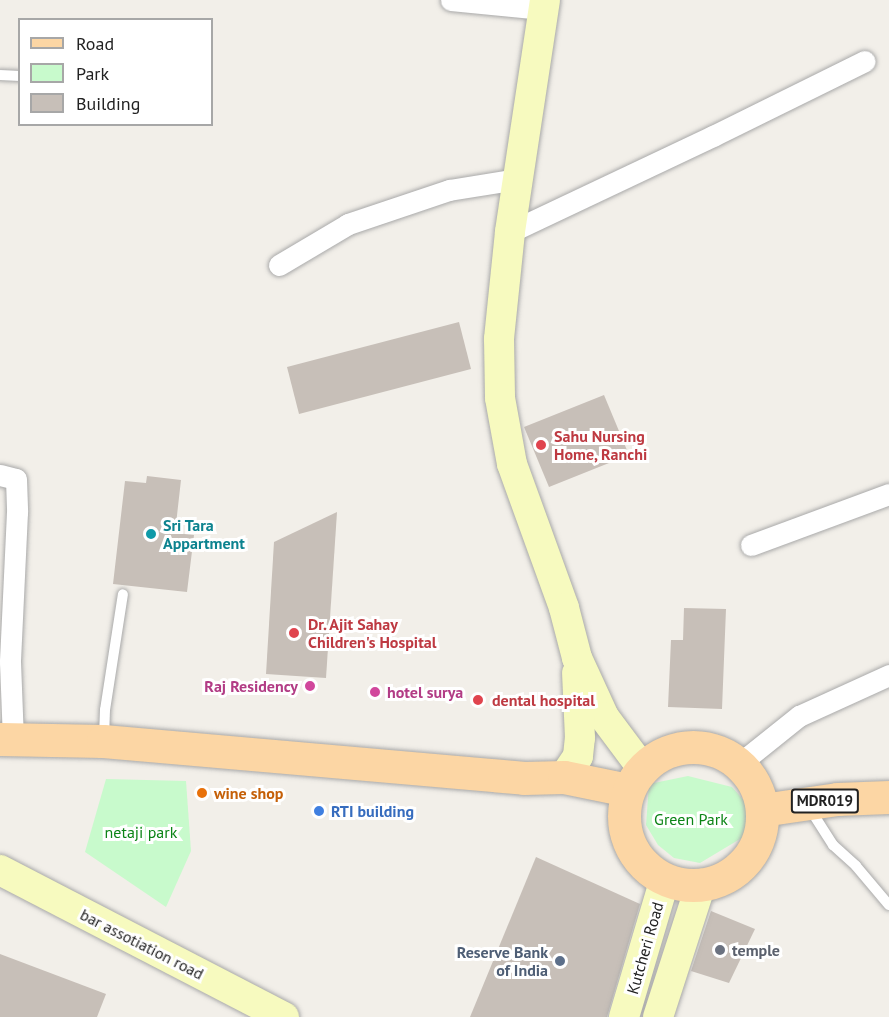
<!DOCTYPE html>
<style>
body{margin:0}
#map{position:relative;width:889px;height:1017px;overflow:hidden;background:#f2efe9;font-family:"PT Sans",sans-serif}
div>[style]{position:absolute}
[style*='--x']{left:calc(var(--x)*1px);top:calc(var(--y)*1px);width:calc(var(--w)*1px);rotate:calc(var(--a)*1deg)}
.park>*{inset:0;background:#c8facc}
.building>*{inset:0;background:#c7bfb8}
.roads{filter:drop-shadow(0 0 2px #a9a9a9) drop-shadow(0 0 2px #a9a9a9)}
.lane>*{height:10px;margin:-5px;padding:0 5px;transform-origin:5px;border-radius:5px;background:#fff}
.street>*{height:21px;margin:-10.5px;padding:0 10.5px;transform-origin:10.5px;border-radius:10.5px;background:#fff}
.secondary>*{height:30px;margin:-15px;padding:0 15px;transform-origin:15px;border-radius:15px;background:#f7fabf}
.primary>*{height:33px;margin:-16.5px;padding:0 16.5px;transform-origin:16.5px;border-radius:16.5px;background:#fcd6a4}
.primary>.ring{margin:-16.5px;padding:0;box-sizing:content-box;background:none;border:33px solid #fcd6a4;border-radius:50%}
.dots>*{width:16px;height:16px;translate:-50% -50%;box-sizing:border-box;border:3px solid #fff;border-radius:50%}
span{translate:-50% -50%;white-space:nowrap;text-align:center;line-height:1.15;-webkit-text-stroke:6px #fff;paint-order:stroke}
.shield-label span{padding:2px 4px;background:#fff;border:2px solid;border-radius:4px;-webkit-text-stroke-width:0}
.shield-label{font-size:15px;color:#222;font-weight:700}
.health-label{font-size:16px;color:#be3a42;font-weight:700}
.left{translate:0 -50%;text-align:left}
.culture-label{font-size:16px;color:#0d838f;font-weight:700}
.hotel-label{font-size:16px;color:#b23c85;font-weight:700}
.right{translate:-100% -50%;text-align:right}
.food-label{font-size:16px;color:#c56008;font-weight:700}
.shop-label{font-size:16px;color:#366cbe;font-weight:700}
.park-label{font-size:16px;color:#0c8416}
.street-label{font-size:16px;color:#222}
.worship-label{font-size:16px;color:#5b616d;font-weight:700}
.service-label{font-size:16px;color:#4e5e75;font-weight:700}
.legend{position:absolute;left:18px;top:18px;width:195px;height:108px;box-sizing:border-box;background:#fff;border:2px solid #a7a7a7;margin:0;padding:8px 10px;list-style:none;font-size:18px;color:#222}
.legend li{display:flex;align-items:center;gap:12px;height:30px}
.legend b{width:30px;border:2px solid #a7a7a7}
</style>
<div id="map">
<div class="park">
<i style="clip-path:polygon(688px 776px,732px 787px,755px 813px,750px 833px,700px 863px,674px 858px,658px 845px,646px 825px,649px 784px)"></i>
<i style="clip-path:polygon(106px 779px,186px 781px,191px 851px,166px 907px,85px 852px)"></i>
</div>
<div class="building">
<i style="clip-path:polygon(459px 322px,471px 369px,299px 414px,287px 367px)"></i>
<i style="clip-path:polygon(604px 395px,629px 455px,549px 487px,524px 427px)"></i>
<i style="clip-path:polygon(147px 476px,181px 480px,175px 533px,194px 535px,187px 592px,113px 584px,125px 481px,146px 483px)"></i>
<i style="clip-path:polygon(337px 512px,326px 678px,266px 674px,274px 542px)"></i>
<i style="clip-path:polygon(684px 608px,726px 609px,722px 709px,668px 707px,671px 640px,683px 640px)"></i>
<i style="clip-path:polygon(536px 857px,640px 904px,607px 1017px,470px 1017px)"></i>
<i style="clip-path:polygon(711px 911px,755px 929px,729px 983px,691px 971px)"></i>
<i style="clip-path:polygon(0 954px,106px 994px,97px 1017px,0 1017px)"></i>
</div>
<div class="roads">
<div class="lane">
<i style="--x:0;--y:75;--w:20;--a:3"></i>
<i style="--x:104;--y:738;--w:28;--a:-88"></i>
<i style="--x:105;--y:710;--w:117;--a:-81.2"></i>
<i style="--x:810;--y:809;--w:43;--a:57.4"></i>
<i style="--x:833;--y:845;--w:31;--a:42"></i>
<i style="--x:856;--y:866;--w:51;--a:49.8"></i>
</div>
<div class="street">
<i style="--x:451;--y:0;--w:92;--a:5.6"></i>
<i style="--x:510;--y:232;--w:225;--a:-25.3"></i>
<i style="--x:713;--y:136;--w:169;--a:-26.3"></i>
<i style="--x:279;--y:265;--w:80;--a:-30.7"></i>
<i style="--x:348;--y:224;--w:107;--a:-18.6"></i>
<i style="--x:449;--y:190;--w:70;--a:-9.1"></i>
<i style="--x:0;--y:475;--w:16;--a:14"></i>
<i style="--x:16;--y:479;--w:33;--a:88"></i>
<i style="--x:17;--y:512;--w:150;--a:92.7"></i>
<i style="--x:10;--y:662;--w:77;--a:87.8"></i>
<i style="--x:751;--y:545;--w:147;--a:-20.3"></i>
<i style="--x:739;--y:764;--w:77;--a:-38.7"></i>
<i style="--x:799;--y:716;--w:99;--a:-24.5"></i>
</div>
<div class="secondary">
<i style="--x:545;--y:0;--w:235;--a:98.6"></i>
<i style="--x:510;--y:232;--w:108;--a:95.9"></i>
<i style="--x:499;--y:339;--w:59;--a:89"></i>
<i style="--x:500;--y:398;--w:67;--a:79.7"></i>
<i style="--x:512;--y:464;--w:153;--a:70.1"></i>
<i style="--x:564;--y:608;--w:52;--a:75.4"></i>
<i style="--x:577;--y:658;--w:65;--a:65.4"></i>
<i style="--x:604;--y:717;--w:64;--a:53.3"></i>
<i style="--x:564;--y:777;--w:25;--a:-56"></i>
<i style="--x:578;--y:756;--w:18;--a:-84"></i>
<i style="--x:580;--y:738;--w:65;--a:-92.6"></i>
<i style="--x:0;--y:870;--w:320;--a:27.4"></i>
<i style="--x:624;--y:1017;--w:144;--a:-73.5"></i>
<i style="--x:658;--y:1017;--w:140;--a:-72.1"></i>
</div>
<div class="primary">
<i style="--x:0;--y:739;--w:103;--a:1.1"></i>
<i style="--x:103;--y:741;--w:423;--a:5"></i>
<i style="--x:524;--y:778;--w:40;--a:-1.4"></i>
<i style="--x:564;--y:777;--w:65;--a:11.5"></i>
<i class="ring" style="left:624px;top:747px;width:105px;height:105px"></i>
<i style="--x:762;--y:810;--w:76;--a:-8.3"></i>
<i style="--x:837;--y:799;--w:52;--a:-2.2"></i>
</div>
</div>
<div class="dots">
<i style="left:541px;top:445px;background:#e0444e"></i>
<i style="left:151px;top:534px;background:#0f9aa8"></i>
<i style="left:294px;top:633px;background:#e0444e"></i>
<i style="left:310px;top:686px;background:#d1479c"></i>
<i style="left:375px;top:692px;background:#d1479c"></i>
<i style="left:478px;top:700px;background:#e0444e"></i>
<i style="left:202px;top:793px;background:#e8710a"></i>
<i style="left:319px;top:811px;background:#3f7fe0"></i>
<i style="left:720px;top:950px;background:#6b7280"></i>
<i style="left:560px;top:961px;background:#5c6f8a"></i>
</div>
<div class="shield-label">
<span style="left:825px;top:801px">MDR019</span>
</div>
<div class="health-label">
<span class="left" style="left:554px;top:445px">Sahu Nursing<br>Home, Ranchi</span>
<span class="left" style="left:308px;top:633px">Dr. Ajit Sahay<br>Children's Hospital</span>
<span class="left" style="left:492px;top:700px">dental hospital</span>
</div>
<div class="culture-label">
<span class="left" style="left:163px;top:534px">Sri Tara<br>Appartment</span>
</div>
<div class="hotel-label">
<span class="right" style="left:298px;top:686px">Raj Residency</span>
<span class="left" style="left:387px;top:692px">hotel surya</span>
</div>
<div class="food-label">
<span class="left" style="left:214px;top:793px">wine shop</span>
</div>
<div class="shop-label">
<span class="left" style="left:331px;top:811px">RTI building</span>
</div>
<div class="park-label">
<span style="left:691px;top:819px">Green Park</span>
<span style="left:141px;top:832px">netaji park</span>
</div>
<div class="street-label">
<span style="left:142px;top:944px;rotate:27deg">bar assotiation road</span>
<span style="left:645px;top:948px;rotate:-74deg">Kutcheri Road</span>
</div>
<div class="worship-label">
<span class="left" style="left:732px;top:950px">temple</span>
</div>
<div class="service-label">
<span class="right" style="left:548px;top:961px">Reserve Bank<br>of India</span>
</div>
<ul class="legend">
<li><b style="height:8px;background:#fcd6a4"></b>Road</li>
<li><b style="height:16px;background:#c8facc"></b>Park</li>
<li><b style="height:16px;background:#c7bfb8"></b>Building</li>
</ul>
</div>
